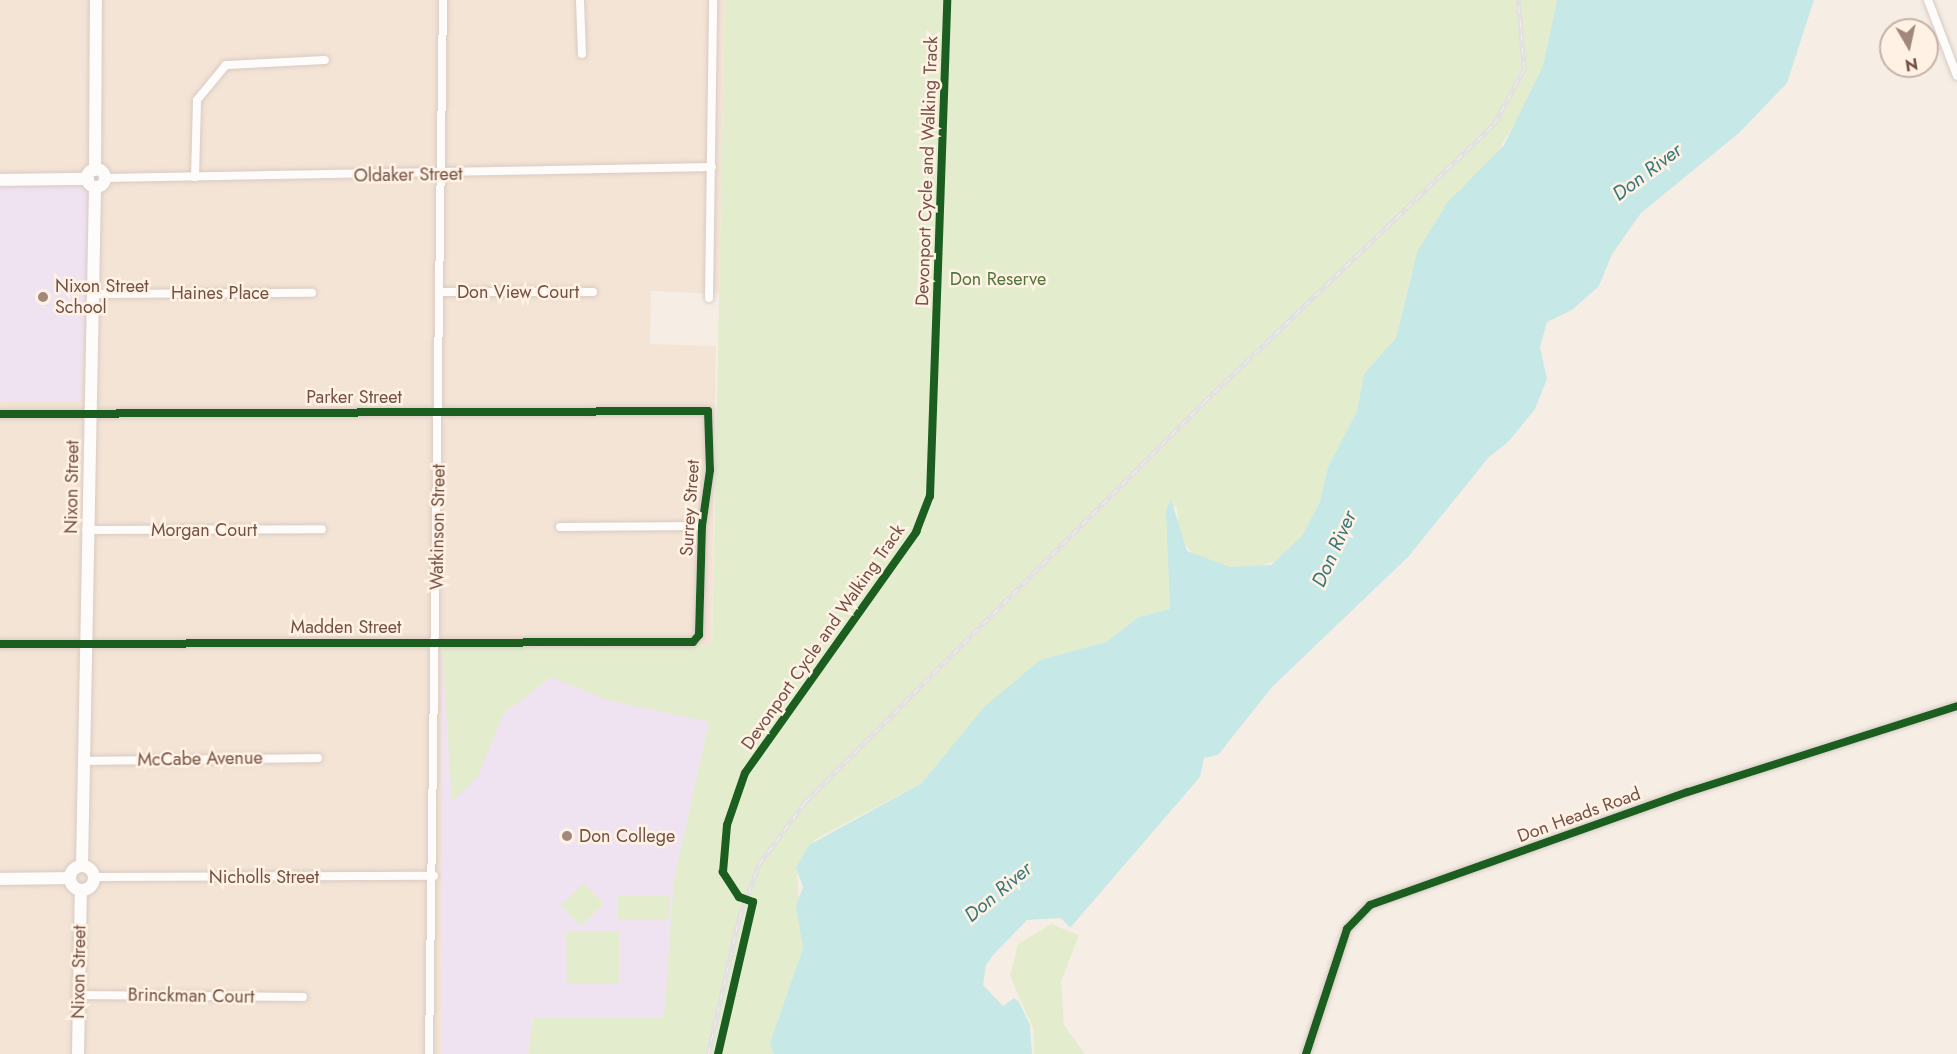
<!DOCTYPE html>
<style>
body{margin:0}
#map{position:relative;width:1957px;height:1054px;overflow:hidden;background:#f6eee5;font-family:Jost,sans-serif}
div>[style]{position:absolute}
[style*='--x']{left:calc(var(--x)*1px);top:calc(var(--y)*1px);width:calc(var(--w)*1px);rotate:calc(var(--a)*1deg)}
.residential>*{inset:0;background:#f4e4d5}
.education>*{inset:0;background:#f0e3f1}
.green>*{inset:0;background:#e3edce}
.water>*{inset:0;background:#c6e8e7}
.roads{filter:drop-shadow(0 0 2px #d7cbc3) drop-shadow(0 0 2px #d7cbc3)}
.street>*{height:8px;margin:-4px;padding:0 4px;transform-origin:4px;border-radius:4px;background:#fefcfb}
.secondary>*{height:12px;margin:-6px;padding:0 6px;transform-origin:6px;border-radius:6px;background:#fefcfb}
.secondary>.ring{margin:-6px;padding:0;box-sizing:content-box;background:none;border:12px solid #fefcfb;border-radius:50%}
.rail>*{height:4.5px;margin-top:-2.25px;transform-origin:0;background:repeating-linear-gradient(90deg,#fff2e5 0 7px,#e2e0e2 0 14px);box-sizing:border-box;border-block:2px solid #e2e0e2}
.cycleway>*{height:8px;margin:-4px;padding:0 4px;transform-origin:4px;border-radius:4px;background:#1b5e20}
.dots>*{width:16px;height:16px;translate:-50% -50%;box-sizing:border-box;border:3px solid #fff2e5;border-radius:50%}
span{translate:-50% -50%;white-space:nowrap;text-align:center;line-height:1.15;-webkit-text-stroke:5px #fff2e5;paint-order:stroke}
.street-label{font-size:18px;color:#755144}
.park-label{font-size:18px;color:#517639}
.poi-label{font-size:18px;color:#755144}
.left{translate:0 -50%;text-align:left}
.water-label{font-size:20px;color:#37787c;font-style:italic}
.north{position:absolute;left:1879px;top:18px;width:60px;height:60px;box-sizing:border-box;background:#fff2e5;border:2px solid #c8b2a5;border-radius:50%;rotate:171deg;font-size:16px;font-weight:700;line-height:24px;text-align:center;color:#755144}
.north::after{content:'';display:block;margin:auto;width:21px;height:27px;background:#a2887c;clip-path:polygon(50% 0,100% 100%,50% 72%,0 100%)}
</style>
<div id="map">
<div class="residential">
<i style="clip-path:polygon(0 0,725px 0,719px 294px,651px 291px,650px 344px,716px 346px,712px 646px,442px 648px,443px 1054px,0 1054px)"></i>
</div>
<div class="education">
<i style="clip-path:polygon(82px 184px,91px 194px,81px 401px,0 401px,0 185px)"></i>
<i style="clip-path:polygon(712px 646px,709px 721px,664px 1019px,533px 1018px,528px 1054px,441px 1054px,442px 648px)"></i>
</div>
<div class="green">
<i style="clip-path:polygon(725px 0,1557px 0,1543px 66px,1525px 106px,1493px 160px,1461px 188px,1413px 267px,1396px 338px,1364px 374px,1357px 411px,1328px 467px,1320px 501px,1302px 536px,1280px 559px,1256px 568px,1230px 567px,1193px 554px,1179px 536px,1177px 508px,1168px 503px,1170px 609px,1139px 617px,1106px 642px,1040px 660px,922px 783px,814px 840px,797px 875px,803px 948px,770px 1043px,774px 1054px,528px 1054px,533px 1018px,664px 1018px,674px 880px,709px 722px,607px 700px,551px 677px,504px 713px,478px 776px,452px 802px,442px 648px,712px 646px)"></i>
<i style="clip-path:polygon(584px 883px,604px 904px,581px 926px,561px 905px)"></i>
<i style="clip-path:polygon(618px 895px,670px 895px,670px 919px,618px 920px)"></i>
<i style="clip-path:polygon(1051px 924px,1079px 935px,1061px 981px,1064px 1025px,1085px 1054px,1034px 1054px,1033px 1028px,1010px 976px,1018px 944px)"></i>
<i style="clip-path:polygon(619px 931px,619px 984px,567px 984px,566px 932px)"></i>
</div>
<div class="water">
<i style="clip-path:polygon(1557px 0,1814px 0,1787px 83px,1739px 133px,1641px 213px,1612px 254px,1599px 286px,1572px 310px,1547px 322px,1540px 347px,1547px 379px,1535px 409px,1509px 441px,1489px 457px,1408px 557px,1272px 687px,1218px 755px,1204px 758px,1200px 777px,1070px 928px,1061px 918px,1027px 920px,994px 954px,986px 965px,983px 985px,1003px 1006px,1014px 998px,1019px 1002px,1030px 1025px,1032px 1054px,774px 1054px,770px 1043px,803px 948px,796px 906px,803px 887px,796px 868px,809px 845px,922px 783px,984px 707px,1040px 660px,1106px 642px,1139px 617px,1170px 609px,1166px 510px,1171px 499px,1187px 551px,1230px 567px,1271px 565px,1302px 536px,1320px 501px,1328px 467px,1357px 411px,1364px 374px,1396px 338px,1417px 252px,1447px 203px,1504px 145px,1543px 66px)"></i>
</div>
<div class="roads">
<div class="street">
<i style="--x:580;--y:0;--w:54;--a:87.9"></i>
<i style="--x:1928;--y:0;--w:81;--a:69.1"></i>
<i style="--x:195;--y:177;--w:77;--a:-88.5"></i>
<i style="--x:197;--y:100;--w:45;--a:-50.4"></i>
<i style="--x:226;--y:65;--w:99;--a:-2.9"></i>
<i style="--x:105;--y:178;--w:607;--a:-1.04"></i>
<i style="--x:442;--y:292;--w:151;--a:0"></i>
<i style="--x:93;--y:294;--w:219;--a:-0.3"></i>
<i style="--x:709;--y:298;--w:298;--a:-89.2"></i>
<i style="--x:0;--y:414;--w:708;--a:-0.24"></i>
<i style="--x:708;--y:411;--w:59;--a:88.1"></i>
<i style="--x:710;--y:470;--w:57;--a:98.1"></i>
<i style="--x:702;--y:526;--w:109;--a:91.6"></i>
<i style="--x:699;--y:635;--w:9;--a:131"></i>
<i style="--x:693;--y:642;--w:693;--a:179.83"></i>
<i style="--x:560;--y:527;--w:142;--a:-0.4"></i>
<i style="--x:86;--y:530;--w:236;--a:-0.2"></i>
<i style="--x:83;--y:761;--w:235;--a:-0.7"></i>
<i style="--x:94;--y:877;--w:340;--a:-0.2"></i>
<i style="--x:79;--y:995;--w:224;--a:0.5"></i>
<i style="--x:429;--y:1054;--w:1054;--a:-89.24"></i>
<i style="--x:1306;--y:1054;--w:132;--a:-71.8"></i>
<i style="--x:1347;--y:929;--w:33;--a:-46"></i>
<i style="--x:1370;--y:905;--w:337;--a:-19.6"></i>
<i style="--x:1688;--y:792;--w:282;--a:-17.7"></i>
</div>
<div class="secondary">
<i class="ring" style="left:87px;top:169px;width:6px;height:6px"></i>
<i style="--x:95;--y:170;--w:170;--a:-89.7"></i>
<i style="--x:0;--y:180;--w:88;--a:-0.7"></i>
<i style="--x:82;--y:866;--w:679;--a:-88.9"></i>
<i class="ring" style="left:70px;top:866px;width:12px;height:12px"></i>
<i style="--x:0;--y:879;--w:70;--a:-0.8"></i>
<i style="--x:78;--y:1054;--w:164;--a:-89"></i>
</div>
</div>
<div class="rail">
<i style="--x:708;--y:1054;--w:139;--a:-77.2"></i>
<i style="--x:739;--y:918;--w:58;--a:-69.7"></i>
<i style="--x:759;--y:864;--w:77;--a:-53.4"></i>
<i style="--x:805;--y:802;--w:565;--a:-45.07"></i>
<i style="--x:1204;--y:402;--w:402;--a:-43.8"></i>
<i style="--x:1494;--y:124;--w:63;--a:-61.4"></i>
<i style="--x:1524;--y:69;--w:69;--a:-95"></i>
</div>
<div class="cycleway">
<i style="--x:0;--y:414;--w:708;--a:-0.24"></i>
<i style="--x:708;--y:411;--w:59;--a:88.1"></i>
<i style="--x:710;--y:470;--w:57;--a:98.1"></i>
<i style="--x:702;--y:526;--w:109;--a:91.6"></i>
<i style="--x:699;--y:635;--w:9;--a:131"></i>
<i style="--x:693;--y:642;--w:693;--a:179.83"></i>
<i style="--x:718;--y:1054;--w:156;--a:-77"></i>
<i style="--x:753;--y:902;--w:15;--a:-160"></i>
<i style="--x:739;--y:897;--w:30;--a:-123"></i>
<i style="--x:723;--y:872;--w:47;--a:-85.1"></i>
<i style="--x:727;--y:825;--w:55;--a:-70.9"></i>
<i style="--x:745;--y:773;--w:296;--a:-54.6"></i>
<i style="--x:916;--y:532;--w:39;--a:-69"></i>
<i style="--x:930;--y:496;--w:496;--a:-88"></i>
<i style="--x:1306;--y:1054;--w:132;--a:-71.8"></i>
<i style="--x:1347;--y:929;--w:33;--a:-46"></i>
<i style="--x:1370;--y:905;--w:337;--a:-19.6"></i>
<i style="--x:1688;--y:792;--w:282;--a:-17.7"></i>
</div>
<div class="dots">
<i style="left:43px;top:297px;background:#a2887c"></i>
<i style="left:567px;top:836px;background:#a2887c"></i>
</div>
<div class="street-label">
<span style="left:927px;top:171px;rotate:-88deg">Devonport Cycle and Walking Track</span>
<span style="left:408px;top:175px;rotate:-1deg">Oldaker Street</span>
<span style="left:518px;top:292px">Don View Court</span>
<span style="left:220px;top:293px">Haines Place</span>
<span style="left:354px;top:397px">Parker Street</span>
<span style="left:72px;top:487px;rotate:-89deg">Nixon Street</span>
<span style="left:690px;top:508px;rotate:-86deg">Surrey Street</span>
<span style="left:438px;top:527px;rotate:-89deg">Watkinson Street</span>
<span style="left:204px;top:530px">Morgan Court</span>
<span style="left:346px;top:627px">Madden Street</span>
<span style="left:823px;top:637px;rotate:-55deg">Devonport Cycle and Walking Track</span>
<span style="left:200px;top:759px;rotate:-1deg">McCabe Avenue</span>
<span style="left:1579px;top:815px;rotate:-20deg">Don Heads Road</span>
<span style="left:264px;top:877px">Nicholls Street</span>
<span style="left:79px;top:972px;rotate:-89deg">Nixon Street</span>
<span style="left:191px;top:996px;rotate:1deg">Brinckman Court</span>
</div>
<div class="park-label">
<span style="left:998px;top:279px">Don Reserve</span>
</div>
<div class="poi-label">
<span class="left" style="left:55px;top:297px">Nixon Street<br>School</span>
<span class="left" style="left:579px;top:836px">Don College</span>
</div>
<div class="water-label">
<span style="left:1647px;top:172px;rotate:-37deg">Don River</span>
<span style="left:1334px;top:549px;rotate:-66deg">Don River</span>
<span style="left:998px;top:892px;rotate:-40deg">Don River</span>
</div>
<div class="north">N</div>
</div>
